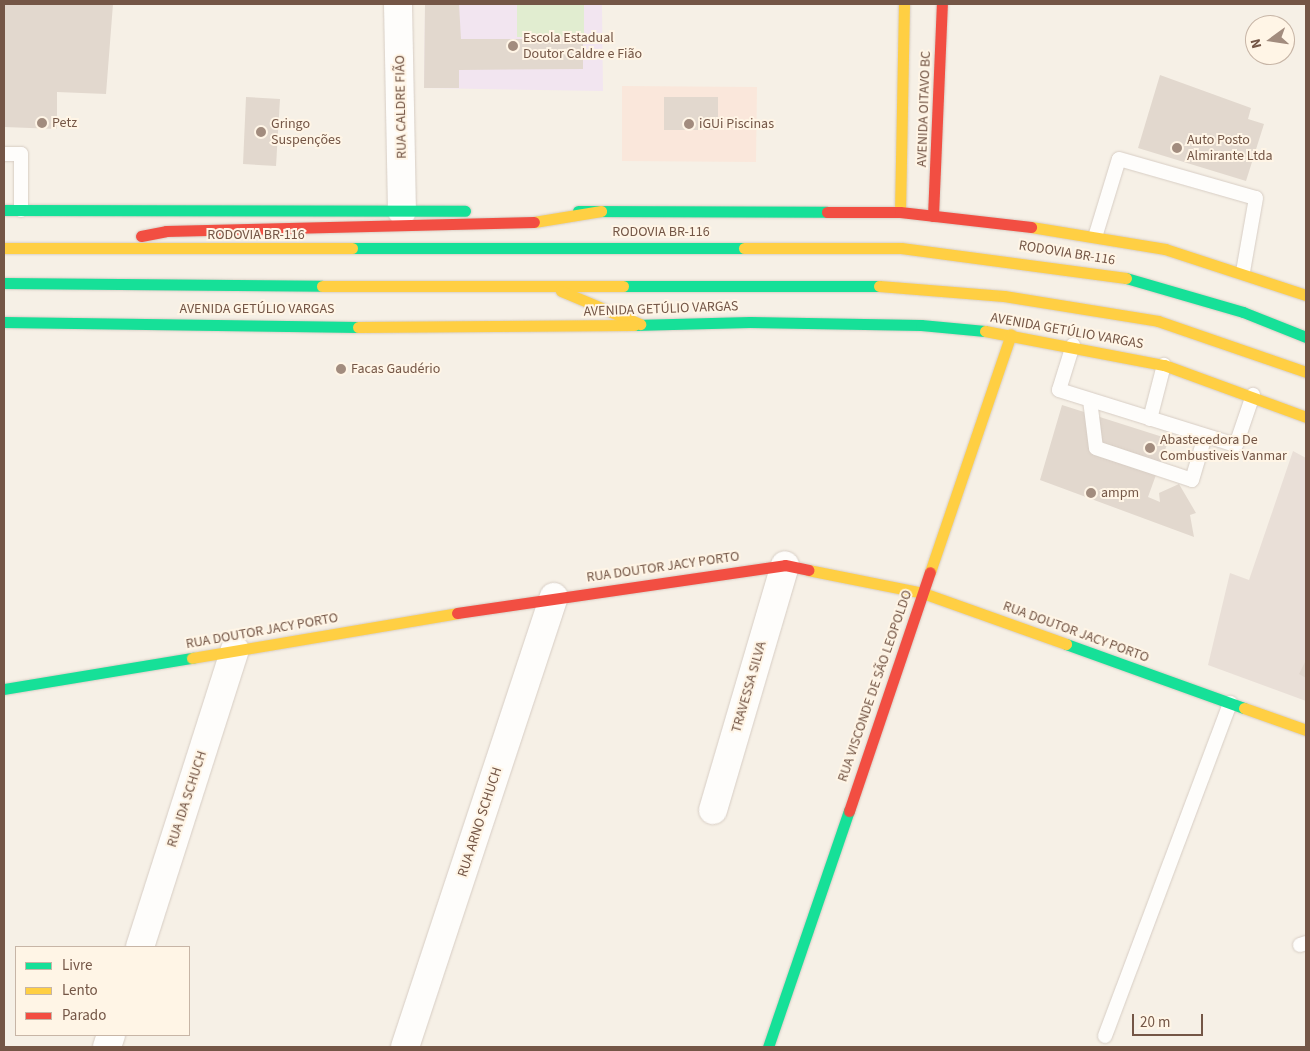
<!DOCTYPE html>
<meta charset="utf-8">
<style>
body{margin:0}
#map{position:relative;width:1310px;height:1051px;overflow:hidden;background:#f6f0e6;font-family:"Source Sans 3",sans-serif}
div>[style]{position:absolute}
[style*='--x']{left:calc(var(--x)*1px);top:calc(var(--y)*1px);width:calc(var(--w)*1px);rotate:calc(var(--a)*1deg)}
.commercial>*{inset:0;background:#fae7db}
.industrial>*{inset:0;background:#e9dfd7}
.education>*{inset:0;background:#f2e5f0}
.green>*{inset:0;background:#e1edd0}
.building>*{inset:0;background:#e2d8ce}
.roads{filter:drop-shadow(0 0 1px #d7cdc4) drop-shadow(0 0 1px #d7cdc4)}
.lane>*{height:14px;margin:-7px;padding:0 7px;transform-origin:7px;border-radius:7px;background:#fefdfb}
.street>*{height:28px;margin:-14px;padding:0 14px;transform-origin:14px;border-radius:14px;background:#fefdfb}
.fast>*{height:11px;margin:-5.5px;padding:0 5.5px;transform-origin:5.5px;border-radius:5.5px;background:#16e098}
.slow>*{height:11px;margin:-5.5px;padding:0 5.5px;transform-origin:5.5px;border-radius:5.5px;background:#ffcf43}
.jam>*{height:11px;margin:-5.5px;padding:0 5.5px;transform-origin:5.5px;border-radius:5.5px;background:#f24e42}
.dots>*{width:14px;height:14px;translate:-50% -50%;box-sizing:border-box;border:2px solid #fff5e6;border-radius:50%}
span{translate:-50% -50%;white-space:nowrap;text-align:center;line-height:1.15;-webkit-text-stroke:4px #fff5e6;paint-order:stroke}
.poi-label{font-size:14px;color:#745646}
.left{translate:0 -50%;text-align:left}
.street-label{font-size:14px;color:#745646}
.frame{position:absolute;inset:0;border:5px solid #745646;pointer-events:none}
.legend{position:absolute;left:15px;top:946px;width:175px;height:90px;box-sizing:border-box;background:#fff5e6;border:1px solid #c7b5a6;margin:0;padding:6px 9px;list-style:none;font-size:15px;color:#745646}
.legend li{display:flex;align-items:center;gap:10px;height:25px}
.legend b{width:25px;border:1px solid #c7b5a6}
.north{position:absolute;left:1245px;top:15px;width:50px;height:50px;box-sizing:border-box;background:#fff5e6;border:1px solid #c7b5a6;border-radius:50%;rotate:256deg;font-size:14px;font-weight:700;line-height:20px;text-align:center;color:#745646}
.north::after{content:'';display:block;margin:auto;width:18px;height:22px;background:#a28c7e;clip-path:polygon(50% 0,100% 100%,50% 72%,0 100%)}
.scale{position:absolute;left:1132px;top:1014px;width:71px;height:22px;box-sizing:border-box;border:2px solid #745646;border-top:0;padding-left:6px;font-size:15px;line-height:18px;white-space:nowrap;color:#745646;-webkit-text-stroke:4px #fff5e6;paint-order:stroke}
</style>
<div id="map">
<div class="commercial">
<i style="clip-path:polygon(622px 86px,757px 87px,756px 162px,622px 161px)"></i>
</div>
<div class="industrial">
<i style="clip-path:polygon(1293px 451px,1306px 458px,1306px 701px,1208px 665px,1230px 573px,1249px 580px)"></i>
</div>
<div class="education">
<i style="clip-path:polygon(425px 4px,602px 4px,603px 91px,424px 88px)"></i>
</div>
<div class="green">
<i style="clip-path:polygon(517px 4px,584px 4px,584px 37px,517px 37px)"></i>
</div>
<div class="building">
<i style="clip-path:polygon(4px 4px,113px 4px,106px 94px,57px 92px,57px 129px,4px 127px)"></i>
<i style="clip-path:polygon(425px 4px,459px 4px,461px 39px,583px 39px,583px 69px,459px 70px,459px 88px,424px 88px)"></i>
<i style="clip-path:polygon(1160px 75px,1251px 108px,1248px 119px,1264px 124px,1246px 181px,1138px 148px)"></i>
<i style="clip-path:polygon(246px 97px,280px 99px,276px 166px,243px 164px)"></i>
<i style="clip-path:polygon(664px 97px,718px 97px,718px 130px,664px 130px)"></i>
<i style="clip-path:polygon(1062px 405px,1169px 439px,1148px 497px,1160px 502px,1159px 493px,1179px 484px,1196px 513px,1190px 515px,1194px 537px,1040px 480px)"></i>
<i style="clip-path:polygon(1306px 660px,1306px 678px,1299px 674px)"></i>
</div>
<div class="roads">
<div class="lane">
<i style="--x:4;--y:154;--w:17;--a:0"></i>
<i style="--x:21;--y:154;--w:56;--a:90"></i>
<i style="--x:1096;--y:234;--w:78;--a:-73"></i>
<i style="--x:1119;--y:159;--w:142;--a:15.9"></i>
<i style="--x:1256;--y:198;--w:75;--a:100"></i>
<i style="--x:1073;--y:345;--w:47;--a:107.3"></i>
<i style="--x:1059;--y:390;--w:185;--a:17.3"></i>
<i style="--x:1236;--y:445;--w:53;--a:-71.2"></i>
<i style="--x:1090;--y:400;--w:48;--a:82.9"></i>
<i style="--x:1096;--y:448;--w:101;--a:18.4"></i>
<i style="--x:1192;--y:480;--w:46;--a:-73.5"></i>
<i style="--x:1150;--y:419;--w:56;--a:-75.5"></i>
<i style="--x:1300;--y:945;--w:6;--a:-18"></i>
<i style="--x:1105;--y:1036;--w:356;--a:-69.4"></i>
</div>
<div class="street">
<i style="--x:398;--y:4;--w:207;--a:88.9"></i>
<i style="--x:713;--y:810;--w:255;--a:-73.6"></i>
<i style="--x:140;--y:947;--w:312;--a:-72.3"></i>
<i style="--x:107;--y:1047;--w:13;--a:-72"></i>
<i style="--x:405;--y:1047;--w:474;--a:-71.7"></i>
</div>
<div class="fast">
<i style="--x:4;--y:210;--w:461;--a:0.1"></i>
<i style="--x:578;--y:211;--w:249;--a:0.2"></i>
<i style="--x:352;--y:248;--w:392;--a:0"></i>
<i style="--x:1126;--y:278;--w:122;--a:16.2"></i>
<i style="--x:1243;--y:312;--w:68;--a:21.6"></i>
<i style="--x:4;--y:283;--w:318;--a:0.5"></i>
<i style="--x:623;--y:286;--w:256;--a:0"></i>
<i style="--x:4;--y:322;--w:354;--a:0.8"></i>
<i style="--x:634;--y:325;--w:116;--a:-1.5"></i>
<i style="--x:750;--y:322;--w:171;--a:1"></i>
<i style="--x:921;--y:325;--w:64;--a:5.4"></i>
<i style="--x:1066;--y:644;--w:189;--a:19.8"></i>
<i style="--x:4;--y:689;--w:191;--a:-9.4"></i>
<i style="--x:768;--y:1047;--w:250;--a:-71.1"></i>
</div>
<div class="slow">
<i style="--x:900;--y:212;--w:208;--a:-88.9"></i>
<i style="--x:534;--y:222;--w:68;--a:-9.3"></i>
<i style="--x:1031;--y:227;--w:136;--a:9.3"></i>
<i style="--x:1165;--y:249;--w:148;--a:18.1"></i>
<i style="--x:4;--y:248;--w:348;--a:0"></i>
<i style="--x:744;--y:248;--w:157;--a:0"></i>
<i style="--x:901;--y:248;--w:227;--a:7.6"></i>
<i style="--x:322;--y:286;--w:301;--a:0"></i>
<i style="--x:879;--y:286;--w:125;--a:4.6"></i>
<i style="--x:1004;--y:296;--w:156;--a:9.2"></i>
<i style="--x:1158;--y:321;--w:157;--a:19"></i>
<i style="--x:561;--y:291;--w:86;--a:22.7"></i>
<i style="--x:358;--y:327;--w:276;--a:-0.4"></i>
<i style="--x:985;--y:331;--w:182;--a:10.8"></i>
<i style="--x:1164;--y:365;--w:151;--a:20.1"></i>
<i style="--x:808;--y:570;--w:117;--a:11.3"></i>
<i style="--x:923;--y:593;--w:152;--a:19.6"></i>
<i style="--x:930;--y:572;--w:251;--a:-71.2"></i>
<i style="--x:192;--y:658;--w:269;--a:-9.6"></i>
<i style="--x:1244;--y:708;--w:66;--a:19.5"></i>
</div>
<div class="jam">
<i style="--x:827;--y:212;--w:73;--a:0"></i>
<i style="--x:900;--y:212;--w:132;--a:6.5"></i>
<i style="--x:933;--y:216;--w:212;--a:-87.6"></i>
<i style="--x:141;--y:236;--w:25;--a:-11"></i>
<i style="--x:166;--y:231;--w:368;--a:-1.4"></i>
<i style="--x:457;--y:613;--w:331;--a:-8.3"></i>
<i style="--x:785;--y:565;--w:24;--a:12"></i>
<i style="--x:849;--y:811;--w:252;--a:-71.3"></i>
</div>
</div>
<div class="dots">
<i style="left:513px;top:46px;background:#a28c7e"></i>
<i style="left:42px;top:123px;background:#a28c7e"></i>
<i style="left:689px;top:124px;background:#a28c7e"></i>
<i style="left:261px;top:132px;background:#a28c7e"></i>
<i style="left:1177px;top:148px;background:#a28c7e"></i>
<i style="left:341px;top:369px;background:#a28c7e"></i>
<i style="left:1150px;top:448px;background:#a28c7e"></i>
<i style="left:1091px;top:493px;background:#a28c7e"></i>
</div>
<div class="poi-label">
<span class="left" style="left:523px;top:46px">Escola Estadual<br>Doutor Caldre e Fião</span>
<span class="left" style="left:52px;top:123px">Petz</span>
<span class="left" style="left:271px;top:132px">Gringo<br>Suspenções</span>
<span class="left" style="left:699px;top:124px">iGUi Piscinas</span>
<span class="left" style="left:1187px;top:148px">Auto Posto<br>Almirante Ltda</span>
<span class="left" style="left:351px;top:369px">Facas Gaudério</span>
<span class="left" style="left:1160px;top:448px">Abastecedora De<br>Combustiveis Vanmar</span>
<span class="left" style="left:1101px;top:493px">ampm</span>
</div>
<div class="street-label">
<span style="left:401px;top:107px;rotate:-91deg">RUA CALDRE FIÃO</span>
<span style="left:924px;top:109px;rotate:-88deg">AVENIDA OITAVO BC</span>
<span style="left:661px;top:232px">RODOVIA BR-116</span>
<span style="left:256px;top:235px">RODOVIA BR-116</span>
<span style="left:1067px;top:253px;rotate:9deg">RODOVIA BR-116</span>
<span style="left:257px;top:309px">AVENIDA GETÚLIO VARGAS</span>
<span style="left:661px;top:309px;rotate:-2deg">AVENIDA GETÚLIO VARGAS</span>
<span style="left:1067px;top:331px;rotate:10deg">AVENIDA GETÚLIO VARGAS</span>
<span style="left:663px;top:567px;rotate:-8deg">RUA DOUTOR JACY PORTO</span>
<span style="left:262px;top:631px;rotate:-10deg">RUA DOUTOR JACY PORTO</span>
<span style="left:1076px;top:632px;rotate:20deg">RUA DOUTOR JACY PORTO</span>
<span style="left:875px;top:686px;rotate:-71deg">RUA VISCONDE DE SÃO LEOPOLDO</span>
<span style="left:749px;top:687px;rotate:-74deg">TRAVESSA SILVA</span>
<span style="left:187px;top:799px;rotate:-72deg">RUA IDA SCHUCH</span>
<span style="left:480px;top:822px;rotate:-72deg">RUA ARNO SCHUCH</span>
</div>
<div class="frame"></div>
<ul class="legend">
<li><b style="height:6px;background:#16e098"></b>Livre</li>
<li><b style="height:6px;background:#ffcf43"></b>Lento</li>
<li><b style="height:6px;background:#f24e42"></b>Parado</li>
</ul>
<div class="north">N</div>
<div class="scale">20 m</div>
</div>
